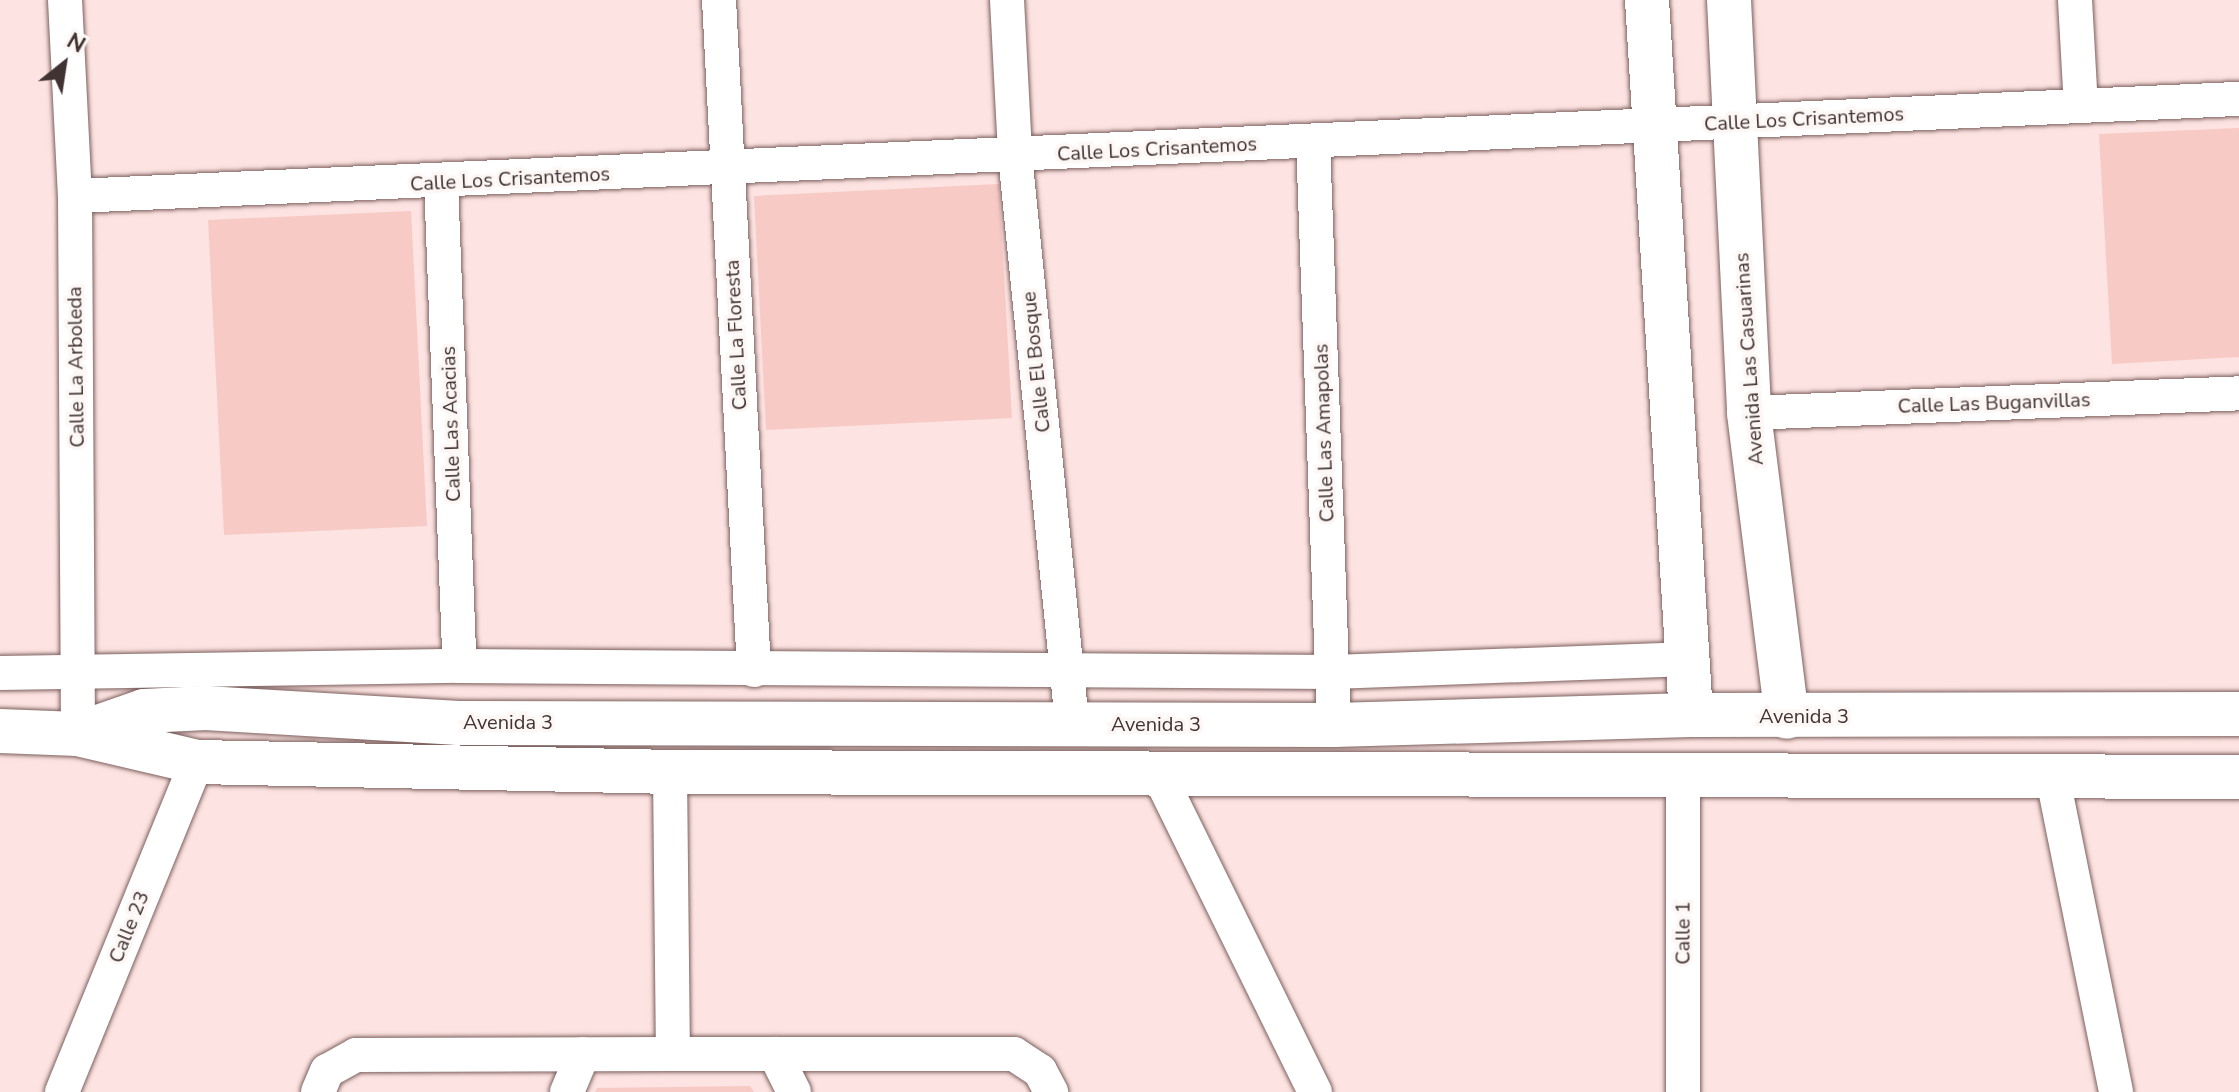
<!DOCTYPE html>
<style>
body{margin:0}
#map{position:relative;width:2239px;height:1092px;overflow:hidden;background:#fde3e1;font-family:"Nunito Sans",sans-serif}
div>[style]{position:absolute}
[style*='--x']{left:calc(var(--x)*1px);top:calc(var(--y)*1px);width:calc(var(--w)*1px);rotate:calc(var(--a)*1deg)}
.green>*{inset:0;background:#f7cac6}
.roads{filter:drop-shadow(0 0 2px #7b605e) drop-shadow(0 0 2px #7b605e)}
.street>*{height:34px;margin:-17px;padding:0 17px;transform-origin:17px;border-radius:17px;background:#fff}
.secondary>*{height:44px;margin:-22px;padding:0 22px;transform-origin:22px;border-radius:22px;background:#fff}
span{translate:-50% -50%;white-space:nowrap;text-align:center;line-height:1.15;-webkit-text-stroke:7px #fcf6f5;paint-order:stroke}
.street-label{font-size:20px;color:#403332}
.north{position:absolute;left:24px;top:24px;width:80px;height:80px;-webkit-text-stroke:6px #fcf6f5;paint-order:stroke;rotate:30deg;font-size:22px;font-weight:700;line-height:32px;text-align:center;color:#403332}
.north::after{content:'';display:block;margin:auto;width:28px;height:36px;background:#403332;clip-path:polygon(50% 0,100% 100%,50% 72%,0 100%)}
</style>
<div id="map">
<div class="green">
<i style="clip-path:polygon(2239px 128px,2239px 357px,2112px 364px,2099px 134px)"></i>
<i style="clip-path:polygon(999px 184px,1012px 418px,766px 430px,754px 196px)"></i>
<i style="clip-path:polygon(411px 211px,427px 526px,224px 535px,208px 220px)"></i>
<i style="clip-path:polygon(750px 1086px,754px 1092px,595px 1092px,597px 1088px)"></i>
</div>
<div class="roads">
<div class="street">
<i style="--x:65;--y:0;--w:196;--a:87.1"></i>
<i style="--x:75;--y:196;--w:538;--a:89.68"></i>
<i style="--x:719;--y:0;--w:671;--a:87.01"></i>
<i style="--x:1007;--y:0;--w:155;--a:87"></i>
<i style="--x:1015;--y:155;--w:571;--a:84.27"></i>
<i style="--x:2075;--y:0;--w:106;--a:86.8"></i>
<i style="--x:1313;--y:141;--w:584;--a:87.94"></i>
<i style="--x:441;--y:182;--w:484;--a:87.8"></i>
<i style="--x:75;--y:196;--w:2166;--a:-2.57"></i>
<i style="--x:1749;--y:413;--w:490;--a:-2.3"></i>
<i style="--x:0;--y:673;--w:460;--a:-0.9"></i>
<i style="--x:460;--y:666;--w:873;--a:0.39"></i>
<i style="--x:1333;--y:672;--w:357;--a:-2.1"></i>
<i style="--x:670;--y:772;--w:282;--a:89.4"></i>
<i style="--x:2052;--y:774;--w:324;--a:78.6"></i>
<i style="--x:1159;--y:775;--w:353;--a:63.8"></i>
<i style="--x:775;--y:1054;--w:42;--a:63.4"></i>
<i style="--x:62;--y:1092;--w:357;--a:-67.8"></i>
<i style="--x:318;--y:1092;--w:23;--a:-67"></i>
<i style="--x:327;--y:1071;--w:33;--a:-29"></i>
<i style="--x:356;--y:1055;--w:317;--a:-0.2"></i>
<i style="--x:673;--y:1054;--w:341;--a:0"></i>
<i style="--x:1014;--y:1054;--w:31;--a:33"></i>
<i style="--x:1040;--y:1071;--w:24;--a:62"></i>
<i style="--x:567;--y:1092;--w:41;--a:-67.2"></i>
<i style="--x:1683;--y:1092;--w:319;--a:-90"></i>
</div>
<div class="secondary">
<i style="--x:1647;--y:0;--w:716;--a:86.48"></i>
<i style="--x:1729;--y:0;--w:413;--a:87.2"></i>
<i style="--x:1749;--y:413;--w:306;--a:82.9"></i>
<i style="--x:0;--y:731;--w:78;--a:2.2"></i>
<i style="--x:78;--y:734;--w:122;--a:13.2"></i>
<i style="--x:197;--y:762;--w:473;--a:1.2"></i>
<i style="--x:670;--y:772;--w:1569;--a:0.18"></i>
<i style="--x:78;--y:734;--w:70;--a:-19.2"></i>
<i style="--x:144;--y:711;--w:62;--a:-2.8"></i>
<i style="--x:206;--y:708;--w:252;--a:3.4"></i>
<i style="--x:458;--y:723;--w:876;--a:0.13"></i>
<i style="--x:1334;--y:725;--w:357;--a:-1.6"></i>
<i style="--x:1691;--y:715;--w:548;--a:-0.1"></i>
</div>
</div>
<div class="street-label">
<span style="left:1804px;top:119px;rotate:-3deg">Calle Los Crisantemos</span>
<span style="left:1157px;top:149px;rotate:-3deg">Calle Los Crisantemos</span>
<span style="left:510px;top:179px;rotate:-3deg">Calle Los Crisantemos</span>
<span style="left:736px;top:335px;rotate:-93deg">Calle La Floresta</span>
<span style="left:1749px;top:359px;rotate:-94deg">Avenida Las Casuarinas</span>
<span style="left:1036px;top:362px;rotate:-96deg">Calle El Bosque</span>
<span style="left:76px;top:367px;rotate:-91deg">Calle La Arboleda</span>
<span style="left:1994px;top:403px;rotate:-2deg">Calle Las Buganvillas</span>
<span style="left:451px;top:424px;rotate:-92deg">Calle Las Acacias</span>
<span style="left:1324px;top:433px;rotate:-92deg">Calle Las Amapolas</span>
<span style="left:1804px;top:716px">Avenida 3</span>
<span style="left:508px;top:722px">Avenida 3</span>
<span style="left:1156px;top:724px">Avenida 3</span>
<span style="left:129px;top:927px;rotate:-68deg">Calle 23</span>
<span style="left:1683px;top:933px;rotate:-90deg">Calle 1</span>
</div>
<div class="north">N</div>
</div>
